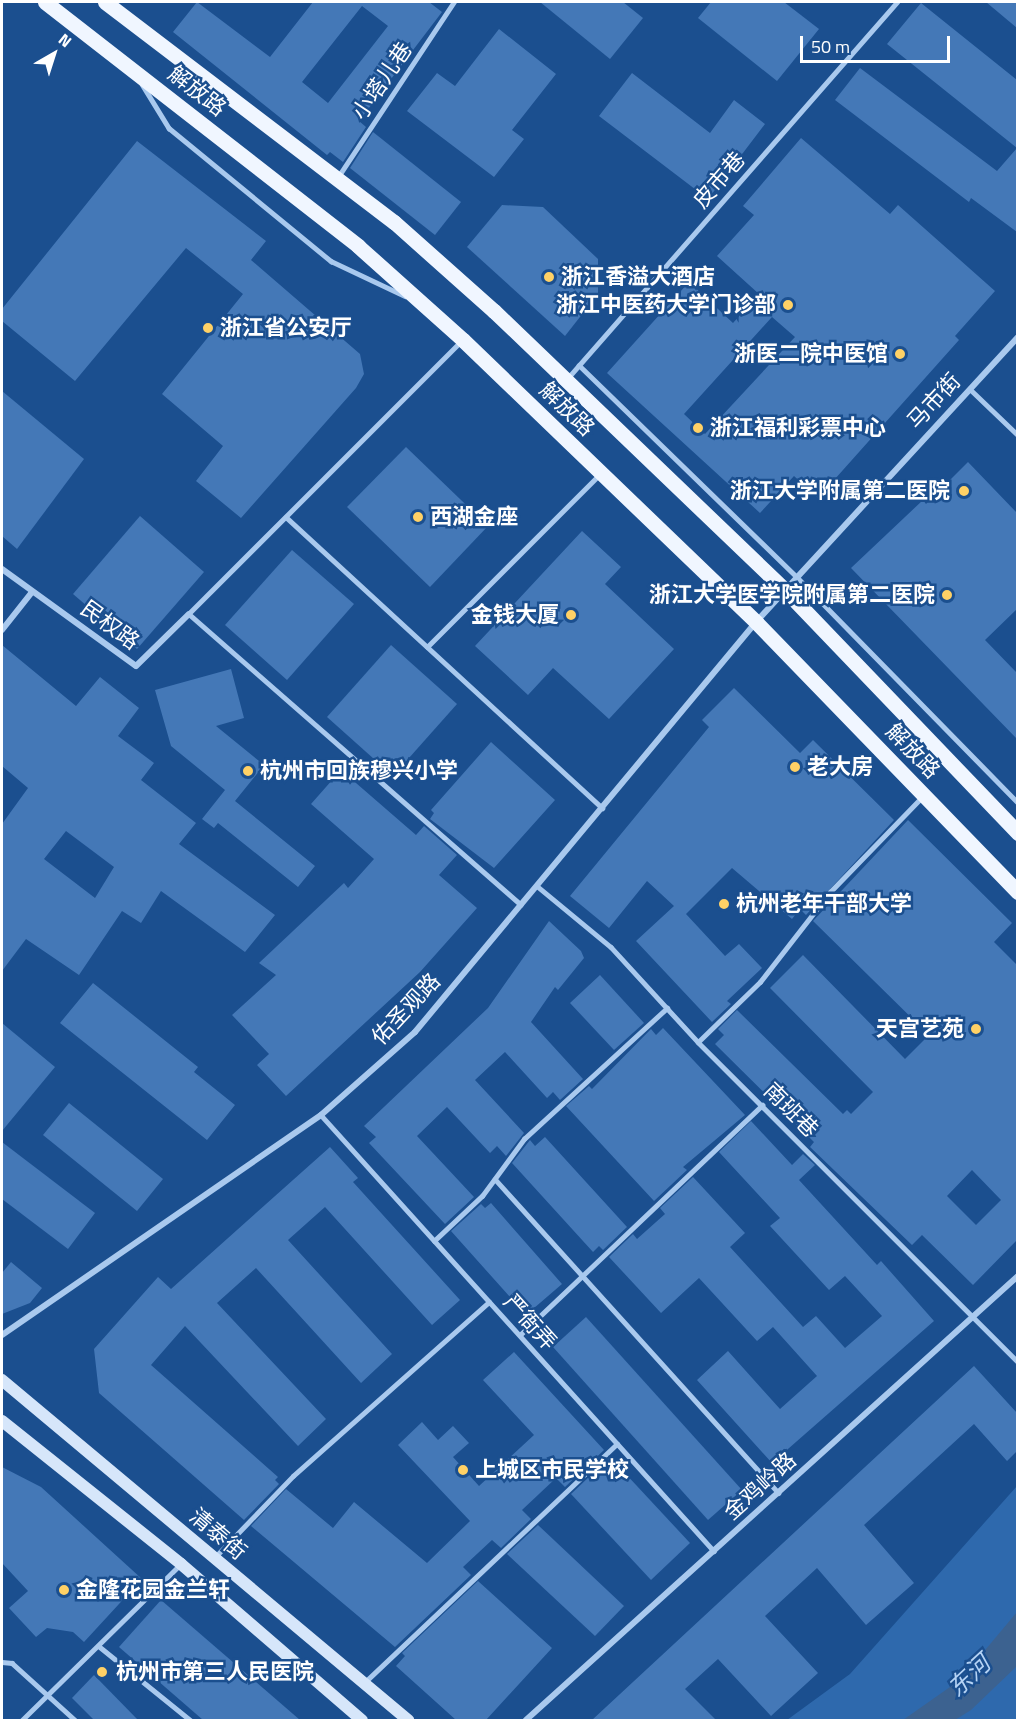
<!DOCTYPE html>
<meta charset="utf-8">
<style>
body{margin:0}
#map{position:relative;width:1019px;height:1722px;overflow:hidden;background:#1b4f8f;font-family:"Titillium Web","Noto Sans SC",sans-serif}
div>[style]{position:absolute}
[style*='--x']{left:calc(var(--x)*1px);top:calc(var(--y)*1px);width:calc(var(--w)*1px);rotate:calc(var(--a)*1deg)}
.green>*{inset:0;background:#2e69ad}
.water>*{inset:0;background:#3c6290}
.building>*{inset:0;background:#4478b7}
.service>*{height:4.5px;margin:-2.25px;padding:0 2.25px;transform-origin:2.25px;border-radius:2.25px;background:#a9c9ee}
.minor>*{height:6px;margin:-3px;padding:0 3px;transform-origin:3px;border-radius:3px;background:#a9c9ee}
.secondary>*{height:12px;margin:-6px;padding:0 6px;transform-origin:6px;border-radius:6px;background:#d6e6fa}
.primary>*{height:15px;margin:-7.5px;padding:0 7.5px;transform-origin:7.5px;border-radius:7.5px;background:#f0f6ff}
.dots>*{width:16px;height:16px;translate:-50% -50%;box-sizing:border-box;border:3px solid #1b4f8f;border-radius:50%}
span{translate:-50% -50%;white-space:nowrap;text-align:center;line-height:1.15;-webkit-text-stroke:5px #1b4f8f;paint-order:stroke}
.street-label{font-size:22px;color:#fff}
.poi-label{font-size:22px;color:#fff;font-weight:700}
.left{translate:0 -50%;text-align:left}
.right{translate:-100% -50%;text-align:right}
.water-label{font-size:24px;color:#b5d3f5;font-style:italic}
.frame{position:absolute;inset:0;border:3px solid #fff;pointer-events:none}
.north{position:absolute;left:24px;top:24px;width:60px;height:60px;-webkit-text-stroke:4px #1b4f8f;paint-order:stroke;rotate:39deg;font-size:16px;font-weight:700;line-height:24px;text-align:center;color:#fff}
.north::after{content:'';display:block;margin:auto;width:21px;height:27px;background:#fff;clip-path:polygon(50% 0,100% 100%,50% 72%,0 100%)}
.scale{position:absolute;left:800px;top:36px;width:150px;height:27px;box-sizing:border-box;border:3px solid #fff;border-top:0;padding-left:8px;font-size:18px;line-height:21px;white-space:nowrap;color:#fff;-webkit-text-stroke:4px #1b4f8f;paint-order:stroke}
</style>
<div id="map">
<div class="green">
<i style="clip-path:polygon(1017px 1486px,1017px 1720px,787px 1720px,850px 1674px)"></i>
</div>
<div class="water">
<i style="clip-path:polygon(1017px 1612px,1017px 1666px,971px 1710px,955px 1720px,903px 1720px,960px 1680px)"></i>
</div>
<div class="building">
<i style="clip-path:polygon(evenodd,197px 2px,270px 57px,313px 2px,429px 2px,442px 12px,359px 121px,366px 127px,343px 162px,330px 152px,327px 155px,173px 32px,197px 2px,362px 6px,388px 26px,328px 103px,302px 82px,362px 6px)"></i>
<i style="clip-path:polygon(540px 2px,623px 2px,643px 18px,610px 59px)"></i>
<i style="clip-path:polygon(711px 2px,784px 2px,819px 29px,777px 81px,698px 18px)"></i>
<i style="clip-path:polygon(986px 2px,1017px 2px,1017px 28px)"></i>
<i style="clip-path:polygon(921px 3px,1017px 80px,1017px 232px,971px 198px,969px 202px,835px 100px,860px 68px,997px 171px,1017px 148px,887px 44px)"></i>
<i style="clip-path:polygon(499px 29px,556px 74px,512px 130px,524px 139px,494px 177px,407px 111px,437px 73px,455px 86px)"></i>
<i style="clip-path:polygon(632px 73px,710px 133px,734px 100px,765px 124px,708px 199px,599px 116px)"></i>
<i style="clip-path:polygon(373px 132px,461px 202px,435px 235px,350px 168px)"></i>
<i style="clip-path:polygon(evenodd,801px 138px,890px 214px,898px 205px,995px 291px,955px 336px,959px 340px,818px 498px,794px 476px,760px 513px,607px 373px,689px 282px,733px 323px,759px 294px,717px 256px,754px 215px,743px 206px,801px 138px,772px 317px,795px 337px,705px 434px,684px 414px,772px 317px)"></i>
<i style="clip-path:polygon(137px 141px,266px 241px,251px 260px,360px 354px,364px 374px,356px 388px,241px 518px,196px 481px,223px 446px,162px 394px,243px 294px,186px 248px,75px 381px,2px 321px,2px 309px)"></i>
<i style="clip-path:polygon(502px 205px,543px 207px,598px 259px,598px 294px,565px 336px,467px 247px)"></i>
<i style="clip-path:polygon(2px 391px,84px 459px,17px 549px,2px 536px)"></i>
<i style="clip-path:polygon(406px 447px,488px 526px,430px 587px,347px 507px)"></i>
<i style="clip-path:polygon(968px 462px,1017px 513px,1017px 609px,985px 640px,1017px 673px,1017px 739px,851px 568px,923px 500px,926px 504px)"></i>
<i style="clip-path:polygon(140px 516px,204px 572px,137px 649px,73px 594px)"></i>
<i style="clip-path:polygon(582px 531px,621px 567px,605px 584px,674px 649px,609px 719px,553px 668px,528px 695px,475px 646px)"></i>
<i style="clip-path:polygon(292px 550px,354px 604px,287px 680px,225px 625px)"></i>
<i style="clip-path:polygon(evenodd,2px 645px,76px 706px,100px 677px,139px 708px,118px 736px,154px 763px,141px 780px,196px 823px,179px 844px,275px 915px,245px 952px,161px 891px,141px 923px,122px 911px,79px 975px,26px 939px,2px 971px,2px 824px,28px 788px,2px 766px,2px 645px,66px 831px,114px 867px,95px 898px,44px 859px,66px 831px)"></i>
<i style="clip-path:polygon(391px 645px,457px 704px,393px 776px,327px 717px)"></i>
<i style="clip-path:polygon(231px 669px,244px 718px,216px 726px,264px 765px,235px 801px,315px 866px,298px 887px,218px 823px,214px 828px,202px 819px,225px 790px,171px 746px,155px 690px)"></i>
<i style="clip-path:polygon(734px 688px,800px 753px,813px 740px,894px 820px,806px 915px,800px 909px,792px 919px,732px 868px,686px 914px,725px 956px,739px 944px,762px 968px,727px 1001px,731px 1004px,712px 1022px,636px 941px,674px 906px,647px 881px,609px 928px,570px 896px,709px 727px,702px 720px)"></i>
<i style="clip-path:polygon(491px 742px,555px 800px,494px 868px,430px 819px,434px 813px,431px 810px)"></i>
<i style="clip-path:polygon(341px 770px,416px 835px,424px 826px,457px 855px,439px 875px,477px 908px,420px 972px,286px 1096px,257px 1065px,269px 1054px,232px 1015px,276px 975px,259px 963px,344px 883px,348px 888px,374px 859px,311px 804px)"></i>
<i style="clip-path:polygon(evenodd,908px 820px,1012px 923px,994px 942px,1017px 965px,1017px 1240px,973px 1285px,922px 1235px,912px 1245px,810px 1147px,814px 1142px,715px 1044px,724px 1035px,718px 1029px,737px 1010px,843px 1114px,847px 1110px,851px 1114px,873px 1092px,770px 988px,803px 955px,905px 1059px,929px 1035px,813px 921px,908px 820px,972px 1170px,1001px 1200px,976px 1225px,947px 1196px,972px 1170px)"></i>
<i style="clip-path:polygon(549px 921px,581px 951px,584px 958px,558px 990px,555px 987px,531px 1022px,583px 1079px,560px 1100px,553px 1092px,547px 1098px,505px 1052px,475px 1080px,524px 1133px,506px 1156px,497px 1146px,490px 1153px,447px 1107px,417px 1136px,474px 1197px,445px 1224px,369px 1143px,376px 1137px,364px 1126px,488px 1008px)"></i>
<i style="clip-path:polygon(600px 975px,644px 1023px,614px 1050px,570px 1003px)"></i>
<i style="clip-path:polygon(93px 983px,198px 1067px,194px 1072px,235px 1105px,207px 1140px,60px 1023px)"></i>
<i style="clip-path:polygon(2px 1023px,55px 1067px,2px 1131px)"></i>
<i style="clip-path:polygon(663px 1028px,745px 1115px,683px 1167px,687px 1170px,654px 1201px,566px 1106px,589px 1086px,592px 1089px,651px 1029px,656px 1035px)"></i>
<i style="clip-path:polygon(69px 1103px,163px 1179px,137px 1211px,43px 1135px)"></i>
<i style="clip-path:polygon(751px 1121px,792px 1165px,803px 1154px,815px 1165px,799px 1180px,877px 1265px,881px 1261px,934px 1321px,772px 1463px,697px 1380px,728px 1351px,780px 1409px,817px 1376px,773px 1327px,757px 1341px,699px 1278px,661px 1313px,609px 1257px,633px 1234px,637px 1239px,665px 1214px,660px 1208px,693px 1177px,745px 1233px,730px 1247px,803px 1327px,816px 1316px,845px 1348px,882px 1316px,845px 1276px,829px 1290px,770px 1226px,780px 1218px,719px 1152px)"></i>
<i style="clip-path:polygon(545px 1137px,627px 1227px,603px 1250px,599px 1246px,593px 1252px,512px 1163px,530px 1140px,535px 1146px)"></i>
<i style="clip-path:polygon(2px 1142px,95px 1213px,68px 1249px,2px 1199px)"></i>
<i style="clip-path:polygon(330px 1147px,358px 1178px,353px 1182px,460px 1300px,432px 1325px,325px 1207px,288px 1240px,392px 1354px,361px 1383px,256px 1268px,217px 1303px,326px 1419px,298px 1446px,185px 1326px,151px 1365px,278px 1477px,275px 1480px,279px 1484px,244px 1520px,99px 1393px,94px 1349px,158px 1277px,171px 1289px)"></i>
<i style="clip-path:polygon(491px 1203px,562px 1284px,526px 1315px,451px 1231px,481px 1204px,485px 1208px)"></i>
<i style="clip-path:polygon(11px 1262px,42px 1288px,30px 1303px,2px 1314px,2px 1273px)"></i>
<i style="clip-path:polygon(586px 1317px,742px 1490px,708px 1520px,553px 1347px)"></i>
<i style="clip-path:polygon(514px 1352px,604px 1450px,565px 1487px,556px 1478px,522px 1510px,531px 1519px,501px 1548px,492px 1540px,463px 1567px,471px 1575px,395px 1647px,251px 1526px,286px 1489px,333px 1528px,354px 1502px,427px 1563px,470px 1521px,398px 1445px,422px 1422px,438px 1440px,453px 1426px,469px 1443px,453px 1457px,479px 1486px,534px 1435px,483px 1380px)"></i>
<i style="clip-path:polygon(974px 1366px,1017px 1413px,1017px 1451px,1007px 1461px,974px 1424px,864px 1525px,914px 1583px,866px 1625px,817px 1568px,765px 1616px,818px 1673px,771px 1716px,718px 1659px,685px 1689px,716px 1720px,592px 1720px)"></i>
<i style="clip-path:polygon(610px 1457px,690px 1543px,651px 1580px,571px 1494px)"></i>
<i style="clip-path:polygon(2px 1467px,41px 1487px,142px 1579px,84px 1642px,73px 1632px,47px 1628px,36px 1637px,9px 1608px,28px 1591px,2px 1563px)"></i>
<i style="clip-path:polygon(538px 1525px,624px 1606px,595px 1636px,507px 1554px)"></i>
<i style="clip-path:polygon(478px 1581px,552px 1648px,486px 1720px,456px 1720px,396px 1666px,405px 1656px,402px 1653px)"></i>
<i style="clip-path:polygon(161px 1600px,300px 1720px,203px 1720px,119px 1647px)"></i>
<i style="clip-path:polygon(94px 1675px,138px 1720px,94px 1720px,72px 1698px)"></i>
</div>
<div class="service">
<i style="--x:142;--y:84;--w:52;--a:58.5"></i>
<i style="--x:169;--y:128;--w:210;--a:39.4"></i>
<i style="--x:331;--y:261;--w:82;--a:25.3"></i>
<i style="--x:338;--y:177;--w:210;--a:-56.5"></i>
<i style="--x:460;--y:343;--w:383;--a:135"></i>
<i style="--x:189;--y:614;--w:441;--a:41.2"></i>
<i style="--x:579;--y:365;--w:304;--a:44.2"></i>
<i style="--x:797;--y:577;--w:316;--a:45.6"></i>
<i style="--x:567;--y:379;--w:501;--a:-48.8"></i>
<i style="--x:970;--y:389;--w:66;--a:43.8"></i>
<i style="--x:286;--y:517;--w:430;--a:42.6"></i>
<i style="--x:427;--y:647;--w:243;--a:-45"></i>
<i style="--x:537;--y:886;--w:96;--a:39.5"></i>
<i style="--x:611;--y:947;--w:129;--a:47.5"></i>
<i style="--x:698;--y:1042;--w:453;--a:45"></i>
<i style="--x:698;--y:1042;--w:86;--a:-44.1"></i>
<i style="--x:760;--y:982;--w:114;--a:-52.1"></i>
<i style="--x:830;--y:892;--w:132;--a:-45.9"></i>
<i style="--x:321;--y:1115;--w:587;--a:47.97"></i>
<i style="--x:495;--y:1179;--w:423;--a:47.9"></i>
<i style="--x:434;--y:1241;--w:66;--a:-43.2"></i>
<i style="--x:482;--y:1196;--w:71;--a:-53.6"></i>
<i style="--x:524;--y:1139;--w:194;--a:-42.5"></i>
<i style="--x:520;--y:1335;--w:334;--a:-43.5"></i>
<i style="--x:215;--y:1557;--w:112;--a:-46.1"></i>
<i style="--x:293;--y:1476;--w:262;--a:-41.6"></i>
<i style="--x:100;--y:1647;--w:116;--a:39"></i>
<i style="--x:2;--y:1662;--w:10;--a:6"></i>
<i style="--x:12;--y:1663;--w:85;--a:42.1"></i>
<i style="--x:364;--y:1683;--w:348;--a:-43.4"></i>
<i style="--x:22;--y:1720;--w:223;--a:-44.5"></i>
</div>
<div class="minor">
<i style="--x:2;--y:569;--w:165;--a:35.9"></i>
<i style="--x:136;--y:666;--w:74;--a:-44.5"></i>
<i style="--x:2;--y:630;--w:48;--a:-51.7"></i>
<i style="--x:2;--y:1335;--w:388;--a:-34.6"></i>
<i style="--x:321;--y:1115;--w:125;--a:-41.4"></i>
<i style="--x:415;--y:1032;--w:533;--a:-50.25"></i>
<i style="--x:756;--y:622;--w:387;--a:-47.4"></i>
<i style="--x:526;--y:1720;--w:663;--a:-42.06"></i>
</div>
<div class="secondary">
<i style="--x:2;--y:1380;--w:530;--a:39.94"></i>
<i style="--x:2;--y:1421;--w:229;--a:38.6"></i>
<i style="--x:181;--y:1564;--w:239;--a:40.8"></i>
</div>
<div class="primary">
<i style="--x:45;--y:2;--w:397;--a:37.9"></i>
<i style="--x:358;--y:246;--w:141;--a:41.8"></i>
<i style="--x:463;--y:340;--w:407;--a:43.9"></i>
<i style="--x:756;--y:622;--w:376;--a:45.9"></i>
<i style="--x:105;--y:2;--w:363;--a:37.3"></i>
<i style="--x:394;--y:222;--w:134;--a:41.7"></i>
<i style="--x:494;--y:311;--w:403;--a:43.8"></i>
<i style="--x:785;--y:590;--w:337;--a:46.2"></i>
</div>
<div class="dots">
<i style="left:549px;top:277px;background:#ffd166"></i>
<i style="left:788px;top:305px;background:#ffd166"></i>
<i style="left:208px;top:328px;background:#ffd166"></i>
<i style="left:900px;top:354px;background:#ffd166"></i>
<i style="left:698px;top:428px;background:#ffd166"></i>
<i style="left:964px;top:491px;background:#ffd166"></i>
<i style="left:418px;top:517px;background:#ffd166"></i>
<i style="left:947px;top:595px;background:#ffd166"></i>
<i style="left:571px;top:615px;background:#ffd166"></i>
<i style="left:795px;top:767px;background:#ffd166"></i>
<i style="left:248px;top:771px;background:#ffd166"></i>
<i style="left:724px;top:904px;background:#ffd166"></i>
<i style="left:976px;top:1029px;background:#ffd166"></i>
<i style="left:463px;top:1470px;background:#ffd166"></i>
<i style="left:64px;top:1590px;background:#ffd166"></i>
<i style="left:102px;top:1672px;background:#ffd166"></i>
</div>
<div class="street-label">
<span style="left:382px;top:81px;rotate:-56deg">小塔儿巷</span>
<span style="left:197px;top:91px;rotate:38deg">解放路</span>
<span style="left:719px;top:180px;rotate:-49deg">皮市巷</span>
<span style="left:934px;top:401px;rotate:-47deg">马市街</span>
<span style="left:567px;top:409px;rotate:44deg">解放路</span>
<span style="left:110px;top:625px;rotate:36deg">民权路</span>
<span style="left:913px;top:751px;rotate:46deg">解放路</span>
<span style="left:406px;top:1009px;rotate:-47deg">佑圣观路</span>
<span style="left:791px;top:1110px;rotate:45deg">南班巷</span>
<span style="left:530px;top:1322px;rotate:48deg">严衙弄</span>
<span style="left:760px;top:1486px;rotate:-42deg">金鸡岭路</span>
<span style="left:218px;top:1534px;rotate:40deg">清泰街</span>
</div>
<div class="poi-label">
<span class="left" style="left:561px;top:277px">浙江香溢大酒店</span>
<span class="right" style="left:776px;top:305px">浙江中医药大学门诊部</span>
<span class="left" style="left:220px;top:328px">浙江省公安厅</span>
<span class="right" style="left:888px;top:354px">浙医二院中医馆</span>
<span class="left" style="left:710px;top:428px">浙江福利彩票中心</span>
<span class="right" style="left:950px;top:491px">浙江大学附属第二医院</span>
<span class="left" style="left:430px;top:517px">西湖金座</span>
<span class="right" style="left:935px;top:595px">浙江大学医学院附属第二医院</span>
<span class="right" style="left:559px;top:615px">金钱大厦</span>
<span class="left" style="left:807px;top:767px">老大房</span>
<span class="left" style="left:260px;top:771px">杭州市回族穆兴小学</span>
<span class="left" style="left:736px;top:904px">杭州老年干部大学</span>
<span class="right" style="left:964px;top:1029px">天宫艺苑</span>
<span class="left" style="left:475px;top:1470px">上城区市民学校</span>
<span class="left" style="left:76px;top:1590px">金隆花园金兰轩</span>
<span class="left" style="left:116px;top:1672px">杭州市第三人民医院</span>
</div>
<div class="water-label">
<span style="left:969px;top:1676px;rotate:-43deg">东河</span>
</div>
<div class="frame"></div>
<div class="north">N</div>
<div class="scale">50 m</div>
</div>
